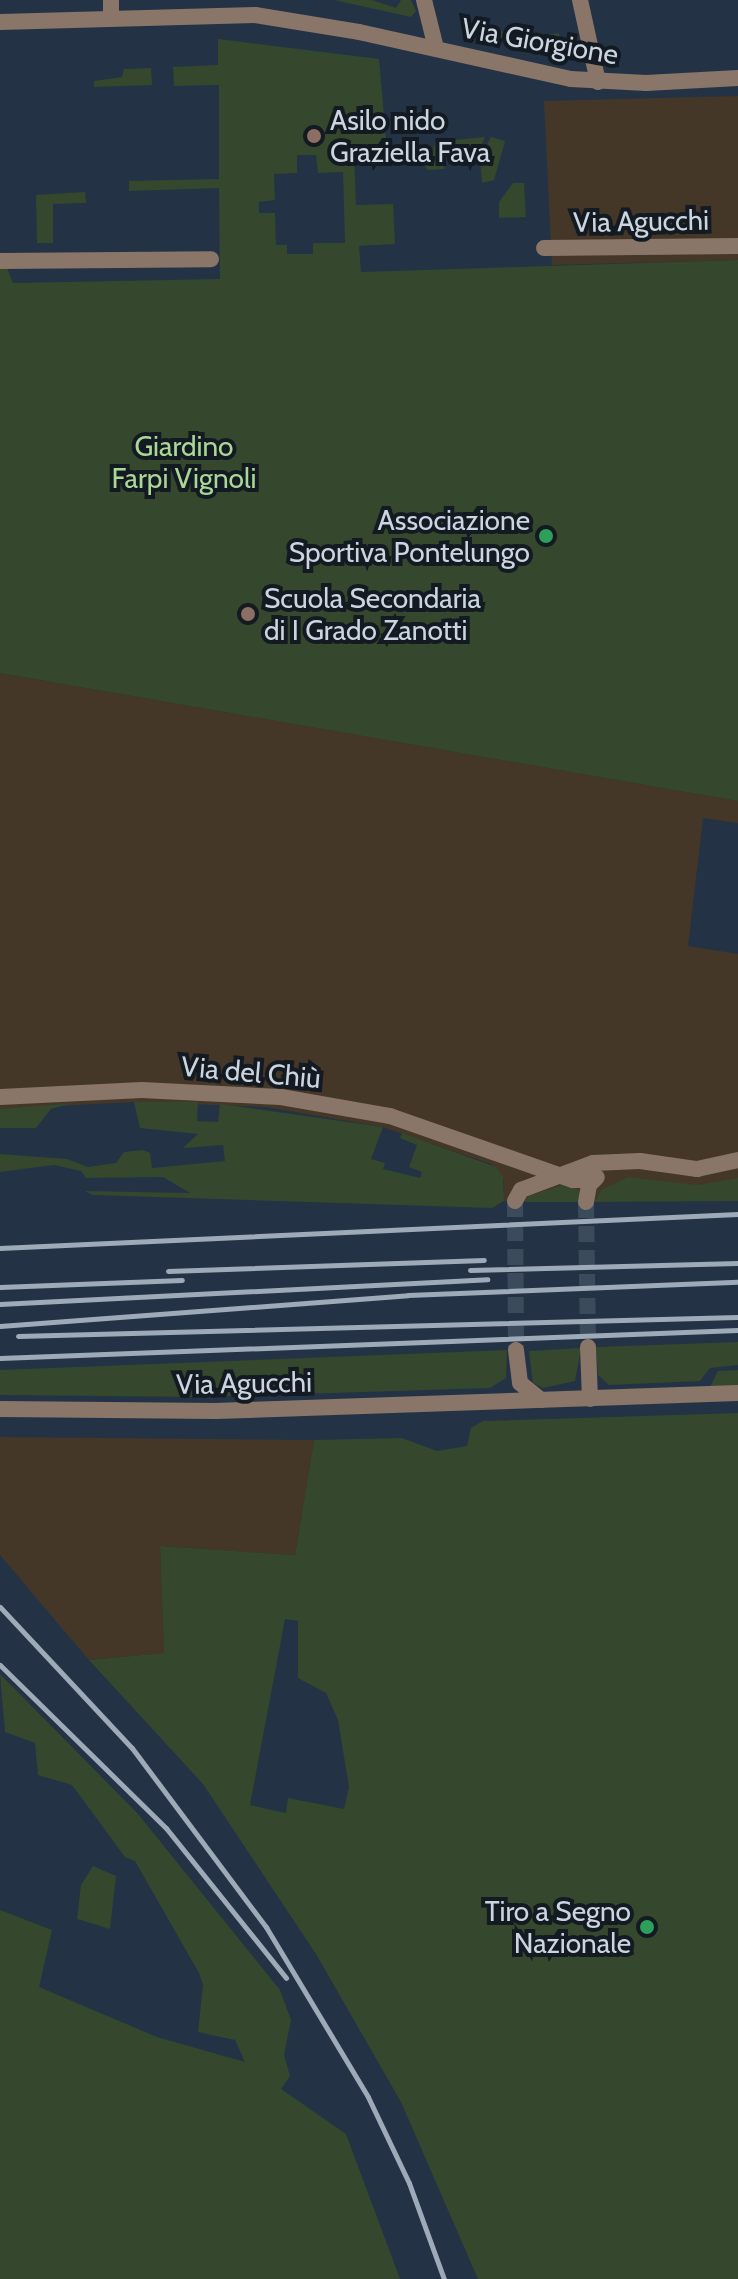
<!DOCTYPE html>
<meta charset="utf-8">
<style>
body{margin:0}
#map{position:relative;width:738px;height:2279px;overflow:hidden;background:#233345;font-family:Cabin,sans-serif}
div>[style]{position:absolute}
[style*='--x']{left:calc(var(--x)*1px);top:calc(var(--y)*1px);width:calc(var(--w)*1px);rotate:calc(var(--a)*1deg)}
.industrial>*{inset:0;background:#443728}
.green>*{inset:0;background:#35472c}
.minor-tunnel>*{height:16px;margin-top:-8px;transform-origin:0;background:repeating-linear-gradient(90deg,#3c4b5c 0 16px,transparent 0 24px)}
.minor>*{height:16px;margin:-8px;padding:0 8px;transform-origin:8px;border-radius:8px;background:#897668}
.rail>*{height:5px;margin:-2.5px;padding:0 2.5px;transform-origin:2.5px;border-radius:2.5px;background:#9eaab7}
.dots>*{width:22px;height:22px;translate:-50% -50%;box-sizing:border-box;border:4px solid #131a22;border-radius:50%}
span{translate:-50% -50%;white-space:nowrap;text-align:center;line-height:1.15;-webkit-text-stroke:8px #131a22;paint-order:stroke}
.street-label{font-size:28px;color:#cbd5e0}
.poi-label{font-size:28px;color:#cbd5e0}
.left{translate:0 -50%;text-align:left}
.right{translate:-100% -50%;text-align:right}
.park-label{font-size:28px;color:#abd796}
</style>
<div id="map">
<div class="industrial">
<i style="clip-path:polygon(738px 96px,738px 260px,552px 265px,544px 101px)"></i>
<i style="clip-path:polygon(0 673px,738px 801px,738px 823px,703px 818px,688px 946px,738px 954px,738px 1201px,504px 1201px,504px 1182px,491px 1164px,383px 1127px,266px 1107px,134px 1102px,0 1109px)"></i>
<i style="clip-path:polygon(0 1437px,314px 1440px,295px 1555px,160px 1546px,164px 1653px,89px 1660px,0 1555px)"></i>
</div>
<div class="green">
<i style="clip-path:polygon(334px 0,372px 0,396px 8px,401px 0,411px 0,416px 11px,411px 17px)"></i>
<i style="clip-path:polygon(476px 26px,534px 38px,558px 33px,564px 43px,550px 48px,469px 30px)"></i>
<i style="clip-path:polygon(evenodd,218px 39px,379px 59px,387px 151px,354px 154px,356px 205px,393px 204px,395px 244px,359px 246px,361px 272px,738px 260px,738px 801px,0 673px,0 268px,7px 268px,13px 283px,220px 279px,219px 188px,129px 191px,129px 181px,219px 179px,219px 85px,174px 86px,173px 67px,218px 65px,218px 39px,297px 155px,316px 155px,318px 173px,343px 172px,345px 243px,313px 243px,313px 254px,287px 254px,287px 245px,276px 245px,275px 213px,259px 213px,259px 202px,275px 200px,274px 174px,297px 173px,297px 155px)"></i>
<i style="clip-path:polygon(151px 68px,152px 85px,94px 87px,94px 81px,122px 77px,124px 69px)"></i>
<i style="clip-path:polygon(485px 137px,477px 155px,446px 157px,444px 169px,428px 170px,422px 163px,421px 154px,433px 153px,435px 142px)"></i>
<i style="clip-path:polygon(491px 137px,505px 141px,494px 180px,482px 183px,480px 158px)"></i>
<i style="clip-path:polygon(513px 183px,524px 183px,526px 217px,499px 218px,499px 202px)"></i>
<i style="clip-path:polygon(85px 192px,86px 203px,53px 204px,53px 243px,37px 243px,36px 195px)"></i>
<i style="clip-path:polygon(134px 1102px,198px 1102px,197px 1121px,218px 1122px,220px 1104px,383px 1127px,371px 1159px,385px 1163px,383px 1169px,420px 1178px,422px 1172px,409px 1167px,417px 1145px,400px 1138px,402px 1133px,496px 1167px,503px 1177px,504px 1201px,492px 1208px,93px 1195px,85px 1191px,190px 1193px,163px 1177px,86px 1178px,81px 1171px,54px 1165px,0 1172px,0 1154px,67px 1159px,88px 1167px,116px 1163px,124px 1152px,143px 1150px,150px 1153px,152px 1168px,225px 1161px,223px 1145px,183px 1148px,198px 1134px,140px 1128px)"></i>
<i style="clip-path:polygon(73px 1103px,51px 1109px,36px 1128px,0 1128px,0 1109px)"></i>
<i style="clip-path:polygon(628px 1177px,698px 1185px,738px 1178px,738px 1201px,595px 1202px,601px 1190px)"></i>
<i style="clip-path:polygon(563px 1185px,577px 1189px,582px 1202px,525px 1202px,528px 1196px)"></i>
<i style="clip-path:polygon(738px 1342px,738px 1365px,710px 1368px,700px 1381px,609px 1385px,598px 1375px,596px 1347px)"></i>
<i style="clip-path:polygon(581px 1348px,575px 1381px,543px 1388px,533px 1383px,529px 1351px)"></i>
<i style="clip-path:polygon(507px 1350px,506px 1378px,490px 1388px,203px 1397px,0 1395px,0 1370px)"></i>
<i style="clip-path:polygon(738px 1370px,738px 1387px,710px 1387px,718px 1371px)"></i>
<i style="clip-path:polygon(evenodd,738px 1413px,738px 2279px,478px 2279px,401px 2102px,316px 1954px,203px 1784px,89px 1660px,164px 1653px,160px 1546px,295px 1555px,314px 1440px,402px 1438px,437px 1451px,467px 1446px,471px 1428px,483px 1421px,738px 1413px,285px 1619px,298px 1621px,298px 1678px,326px 1693px,338px 1720px,349px 1787px,344px 1809px,288px 1798px,286px 1813px,250px 1805px,285px 1619px)"></i>
<i style="clip-path:polygon(0 1674px,138px 1814px,280px 1990px,291px 2020px,284px 2055px,290px 2076px,281px 2089px,346px 2134px,400px 2279px,0 2279px,0 1910px,52px 1930px,39px 1987px,157px 2037px,245px 2062px,235px 2040px,198px 2032px,203px 1985px,199px 1973px,135px 1861px,125px 1857px,72px 1785px,38px 1775px,35px 1743px,5px 1732px)"></i>
<i style="clip-path:polygon(93px 1866px,116px 1876px,110px 1929px,77px 1919px,81px 1885px)"></i>
</div>
<div class="minor-tunnel">
<i style="--x:515;--y:1201;--w:149;--a:89.6"></i>
<i style="--x:586;--y:1202;--w:145;--a:89.2"></i>
</div>
<div class="minor">
<i style="--x:111;--y:0;--w:17;--a:90"></i>
<i style="--x:424;--y:0;--w:49;--a:76"></i>
<i style="--x:580;--y:0;--w:84;--a:77.6"></i>
<i style="--x:0;--y:22;--w:255;--a:-1.6"></i>
<i style="--x:255;--y:15;--w:105;--a:9.3"></i>
<i style="--x:359;--y:32;--w:217;--a:12.5"></i>
<i style="--x:571;--y:79;--w:75;--a:3.1"></i>
<i style="--x:646;--y:83;--w:92;--a:-3.1"></i>
<i style="--x:544;--y:248;--w:194;--a:-0.6"></i>
<i style="--x:0;--y:261;--w:211;--a:-0.5"></i>
<i style="--x:0;--y:1097;--w:142;--a:-2.8"></i>
<i style="--x:142;--y:1090;--w:139;--a:2.9"></i>
<i style="--x:281;--y:1097;--w:111;--a:9.9"></i>
<i style="--x:390;--y:1116;--w:194;--a:19.3"></i>
<i style="--x:573;--y:1180;--w:20;--a:0"></i>
<i style="--x:515;--y:1201;--w:13;--a:-61"></i>
<i style="--x:521;--y:1190;--w:77;--a:-20.6"></i>
<i style="--x:593;--y:1163;--w:47;--a:-2.4"></i>
<i style="--x:640;--y:1161;--w:58;--a:8"></i>
<i style="--x:697;--y:1169;--w:42;--a:-12.4"></i>
<i style="--x:586;--y:1202;--w:17;--a:-80"></i>
<i style="--x:589;--y:1185;--w:11;--a:-45"></i>
<i style="--x:588;--y:1347;--w:52;--a:87.8"></i>
<i style="--x:516;--y:1350;--w:33;--a:83"></i>
<i style="--x:520;--y:1383;--w:27;--a:39"></i>
<i style="--x:0;--y:1409;--w:216;--a:0.5"></i>
<i style="--x:216;--y:1411;--w:522;--a:-1.97"></i>
</div>
<div class="rail">
<i style="--x:0;--y:1248;--w:739;--a:-2.64"></i>
<i style="--x:470;--y:1270;--w:268;--a:-1.5"></i>
<i style="--x:168;--y:1271;--w:316;--a:-2"></i>
<i style="--x:0;--y:1287;--w:182;--a:-2.2"></i>
<i style="--x:0;--y:1304;--w:488;--a:-2.9"></i>
<i style="--x:0;--y:1326;--w:409;--a:-4.3"></i>
<i style="--x:408;--y:1295;--w:330;--a:-2.3"></i>
<i style="--x:18;--y:1336;--w:720;--a:-1.51"></i>
<i style="--x:0;--y:1358;--w:739;--a:-2.17"></i>
<i style="--x:0;--y:1607;--w:193;--a:46.9"></i>
<i style="--x:132;--y:1748;--w:224;--a:53.2"></i>
<i style="--x:266;--y:1927;--w:198;--a:59"></i>
<i style="--x:368;--y:2097;--w:95;--a:64.5"></i>
<i style="--x:409;--y:2183;--w:102;--a:70"></i>
<i style="--x:0;--y:1665;--w:233;--a:44.5"></i>
<i style="--x:166;--y:1828;--w:192;--a:51.3"></i>
</div>
<div class="dots">
<i style="left:314px;top:136px;background:#8d6e63"></i>
<i style="left:546px;top:536px;background:#2e9e5b"></i>
<i style="left:248px;top:614px;background:#8d6e63"></i>
<i style="left:647px;top:1927px;background:#2e9e5b"></i>
</div>
<div class="street-label">
<span style="left:540px;top:41px;rotate:10deg">Via Giorgione</span>
<span style="left:641px;top:221px;rotate:-1deg">Via Agucchi</span>
<span style="left:251px;top:1072px;rotate:5deg">Via del Chiù</span>
<span style="left:244px;top:1383px;rotate:-1deg">Via Agucchi</span>
</div>
<div class="poi-label">
<span class="left" style="left:330px;top:136px">Asilo nido<br>Graziella Fava</span>
<span class="right" style="left:530px;top:536px">Associazione<br>Sportiva Pontelungo</span>
<span class="left" style="left:264px;top:614px">Scuola Secondaria<br>di I Grado Zanotti</span>
<span class="right" style="left:631px;top:1927px">Tiro a Segno<br>Nazionale</span>
</div>
<div class="park-label">
<span style="left:184px;top:462px">Giardino<br>Farpi Vignoli</span>
</div>
</div>
